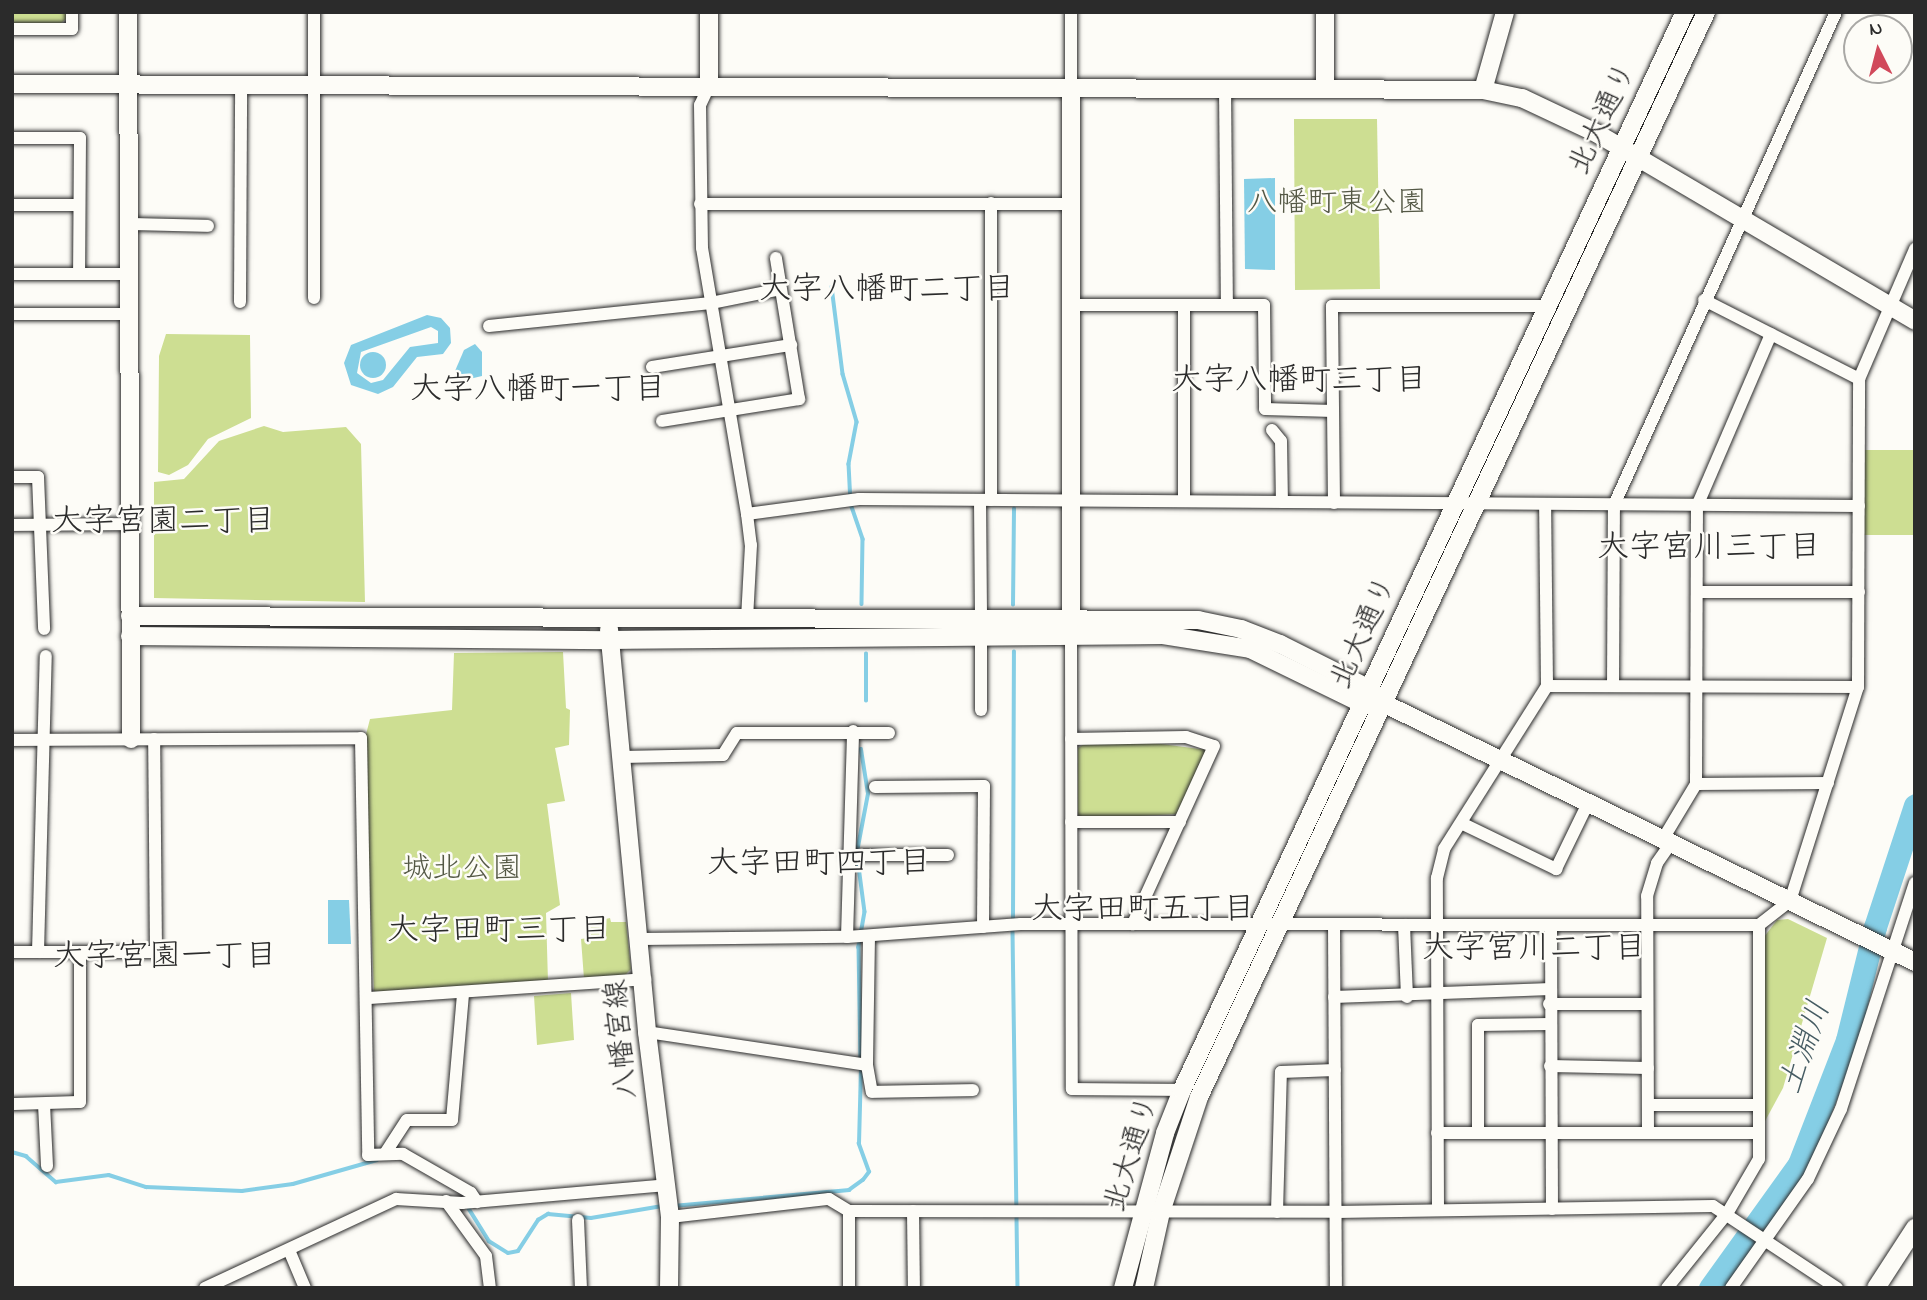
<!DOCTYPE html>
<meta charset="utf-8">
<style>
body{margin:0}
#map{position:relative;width:1927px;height:1300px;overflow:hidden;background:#fdfcf7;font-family:"Indie Flower","Klee One",sans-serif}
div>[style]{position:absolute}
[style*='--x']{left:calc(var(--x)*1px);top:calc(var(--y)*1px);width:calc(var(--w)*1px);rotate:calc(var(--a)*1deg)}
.green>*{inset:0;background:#cdde92}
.water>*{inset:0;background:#85cee5}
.round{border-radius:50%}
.stream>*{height:3.5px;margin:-1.75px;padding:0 1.75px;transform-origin:1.75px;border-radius:1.75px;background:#85cee5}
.river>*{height:23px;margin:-11.5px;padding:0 11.5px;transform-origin:11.5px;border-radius:11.5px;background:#85cee5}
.roads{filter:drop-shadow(0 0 2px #2b2b2b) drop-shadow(0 0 2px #2b2b2b)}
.street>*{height:12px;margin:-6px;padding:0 6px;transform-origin:6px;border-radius:6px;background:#fdfcf7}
.secondary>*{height:18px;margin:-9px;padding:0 9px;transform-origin:9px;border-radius:9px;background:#fdfcf7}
span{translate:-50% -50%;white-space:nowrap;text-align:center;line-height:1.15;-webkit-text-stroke:5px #fdfcf7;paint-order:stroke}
.street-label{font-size:30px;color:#2b2b2b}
.park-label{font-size:30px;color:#545845}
.neighbourhood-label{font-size:32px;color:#2b2b2b}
.water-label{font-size:32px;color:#465c63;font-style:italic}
.frame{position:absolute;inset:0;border:14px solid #2b2b2b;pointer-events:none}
.north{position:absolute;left:1843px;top:14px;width:70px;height:70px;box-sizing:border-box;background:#fdfcf7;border:2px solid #a9a8a5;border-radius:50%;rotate:354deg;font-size:19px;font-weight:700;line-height:28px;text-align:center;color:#2b2b2b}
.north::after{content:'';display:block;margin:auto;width:24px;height:32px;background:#d1495b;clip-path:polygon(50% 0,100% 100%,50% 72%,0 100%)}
</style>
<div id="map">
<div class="green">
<i style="clip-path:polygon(12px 12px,66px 12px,66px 19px,61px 23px,12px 23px)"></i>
<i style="clip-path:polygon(1294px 119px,1377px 119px,1380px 289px,1295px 290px)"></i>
<i style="clip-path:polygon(166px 334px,250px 335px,251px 418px,208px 439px,188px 465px,169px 475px,158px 472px,159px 356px)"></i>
<i style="clip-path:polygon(264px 426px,283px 432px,346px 427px,361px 444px,365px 602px,154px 598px,154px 482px,184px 479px,219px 441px)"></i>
<i style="clip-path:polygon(1864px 450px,1915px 450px,1915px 535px,1863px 535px)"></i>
<i style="clip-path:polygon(563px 652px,566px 708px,570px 710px,569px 745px,555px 748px,565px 801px,547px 804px,560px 905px,546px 913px,548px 982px,374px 992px,364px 742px,370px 719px,452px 710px,454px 653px)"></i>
<i style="clip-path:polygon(1154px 743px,1207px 750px,1178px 814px,1082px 819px,1078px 814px,1078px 748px,1084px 744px)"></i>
<i style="clip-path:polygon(610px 918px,611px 922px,626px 922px,631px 969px,625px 975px,584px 979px,581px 939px,588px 938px,587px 923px)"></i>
<i style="clip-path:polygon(1788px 919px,1827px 938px,1783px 1088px,1764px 1123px,1764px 937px,1777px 920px)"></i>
<i style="clip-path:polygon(571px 993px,574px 1040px,537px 1045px,534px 996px)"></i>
</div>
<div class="water">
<i style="clip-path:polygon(1275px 178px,1275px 270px,1245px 269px,1244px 179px)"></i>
<i style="clip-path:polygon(evenodd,427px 315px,441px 318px,450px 328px,451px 343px,443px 354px,417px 357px,393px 387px,378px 394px,351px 385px,344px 363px,351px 345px,427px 315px,431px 327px,438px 331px,438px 343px,410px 347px,383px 380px,371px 383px,357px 373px,361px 352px,431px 327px)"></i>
<i style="clip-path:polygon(475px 344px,482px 352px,482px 376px,461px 381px,455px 371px,464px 350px)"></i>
<i class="round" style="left:360px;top:352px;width:26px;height:26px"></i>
<i style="clip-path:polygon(328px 900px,349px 900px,351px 944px,328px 944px)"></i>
</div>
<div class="stream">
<i style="--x:832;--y:287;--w:88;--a:82.8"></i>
<i style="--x:843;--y:374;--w:50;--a:73.7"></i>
<i style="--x:857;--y:422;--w:43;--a:100.8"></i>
<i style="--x:849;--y:464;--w:40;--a:87.1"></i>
<i style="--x:851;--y:504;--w:37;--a:71"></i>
<i style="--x:863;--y:539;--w:65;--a:90.9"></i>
<i style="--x:1013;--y:605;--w:96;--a:-89.4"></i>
<i style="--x:866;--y:701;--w:47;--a:-90"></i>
<i style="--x:857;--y:852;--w:59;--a:-79.3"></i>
<i style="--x:868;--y:794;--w:45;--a:-99"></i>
<i style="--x:858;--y:859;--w:53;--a:82.5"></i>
<i style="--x:865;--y:912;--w:36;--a:100"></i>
<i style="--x:859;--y:947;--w:113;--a:89"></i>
<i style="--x:1013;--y:918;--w:266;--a:-89.8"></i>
<i style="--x:1013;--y:931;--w:357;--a:89.2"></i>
<i style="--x:12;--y:1152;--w:15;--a:16"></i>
<i style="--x:26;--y:1156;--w:40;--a:41"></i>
<i style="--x:56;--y:1182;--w:53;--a:-7.5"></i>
<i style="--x:109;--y:1175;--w:39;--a:18"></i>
<i style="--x:146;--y:1187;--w:96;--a:2.4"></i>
<i style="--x:242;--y:1191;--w:51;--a:-7.8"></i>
<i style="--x:293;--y:1184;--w:87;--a:-15.9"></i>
<i style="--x:673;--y:1206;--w:177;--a:-5.2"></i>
<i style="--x:849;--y:1190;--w:17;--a:-36"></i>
<i style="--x:863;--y:1180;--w:10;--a:-53"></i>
<i style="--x:869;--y:1172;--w:30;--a:-110"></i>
<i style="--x:859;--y:1144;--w:76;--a:-88.5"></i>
<i style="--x:468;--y:1207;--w:40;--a:58"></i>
<i style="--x:489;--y:1241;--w:22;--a:32"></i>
<i style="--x:508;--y:1253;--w:10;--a:-11"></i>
<i style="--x:518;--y:1251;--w:37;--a:-57"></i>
<i style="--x:538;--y:1220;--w:12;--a:-31"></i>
<i style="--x:548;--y:1214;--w:43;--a:5.3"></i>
<i style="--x:591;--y:1218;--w:72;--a:-9.6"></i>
</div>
<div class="river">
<i style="--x:1710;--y:1288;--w:153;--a:-54.3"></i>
<i style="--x:1799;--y:1164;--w:133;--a:-68.8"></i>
<i style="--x:1847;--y:1040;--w:116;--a:-76.1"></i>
<i style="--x:1875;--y:927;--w:128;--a:-71.8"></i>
</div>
<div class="roads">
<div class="street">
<i style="--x:314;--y:12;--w:286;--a:90"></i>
<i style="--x:1071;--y:12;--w:75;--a:90"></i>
<i style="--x:12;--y:29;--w:60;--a:0"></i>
<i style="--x:72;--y:29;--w:17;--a:-90"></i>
<i style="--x:709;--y:86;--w:21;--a:115"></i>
<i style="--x:700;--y:105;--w:143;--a:89.2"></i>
<i style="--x:702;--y:248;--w:270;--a:80.4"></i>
<i style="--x:747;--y:514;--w:31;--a:83"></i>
<i style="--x:751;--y:545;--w:75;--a:93.1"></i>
<i style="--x:1225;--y:86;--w:219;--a:89.5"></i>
<i style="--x:12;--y:138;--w:68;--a:0"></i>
<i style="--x:80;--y:138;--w:136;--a:90.4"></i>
<i style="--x:700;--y:204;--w:371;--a:0"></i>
<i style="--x:12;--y:205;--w:65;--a:0"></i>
<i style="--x:128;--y:224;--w:80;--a:1.4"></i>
<i style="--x:12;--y:274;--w:117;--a:0"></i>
<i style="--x:1704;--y:300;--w:174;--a:27"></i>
<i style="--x:240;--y:302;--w:217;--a:-89.7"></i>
<i style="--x:1071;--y:305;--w:193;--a:0"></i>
<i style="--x:1264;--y:305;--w:104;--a:89.4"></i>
<i style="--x:1265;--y:409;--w:68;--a:1.7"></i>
<i style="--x:12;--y:314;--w:117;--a:0"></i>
<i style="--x:489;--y:326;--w:223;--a:-5.9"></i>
<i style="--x:711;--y:303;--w:71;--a:-11.3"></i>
<i style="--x:652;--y:367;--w:141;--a:-9"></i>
<i style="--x:662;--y:421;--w:139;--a:-9.1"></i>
<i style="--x:799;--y:399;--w:143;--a:-99.3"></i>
<i style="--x:1272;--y:430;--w:14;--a:51"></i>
<i style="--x:1281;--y:441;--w:61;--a:89.1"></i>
<i style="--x:12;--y:477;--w:26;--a:0"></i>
<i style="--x:38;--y:477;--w:152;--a:87.7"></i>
<i style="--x:980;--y:500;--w:118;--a:89.5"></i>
<i style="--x:991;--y:500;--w:297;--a:-90"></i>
<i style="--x:1184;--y:501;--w:195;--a:-90"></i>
<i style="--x:1334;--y:503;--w:197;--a:-90.6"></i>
<i style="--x:1332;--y:306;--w:216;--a:0"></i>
<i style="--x:747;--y:514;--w:113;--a:-7.6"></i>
<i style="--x:859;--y:499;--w:1000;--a:0.4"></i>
<i style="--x:12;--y:525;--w:118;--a:-0.5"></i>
<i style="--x:1697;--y:592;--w:162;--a:0"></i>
<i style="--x:981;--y:636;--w:74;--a:90"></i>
<i style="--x:1071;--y:637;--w:452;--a:89.9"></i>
<i style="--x:1072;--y:1089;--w:110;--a:0.5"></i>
<i style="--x:1547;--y:686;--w:311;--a:0.2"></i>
<i style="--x:1613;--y:686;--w:181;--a:-89.7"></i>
<i style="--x:1614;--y:505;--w:541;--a:-65.76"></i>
<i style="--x:1071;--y:739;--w:115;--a:-1"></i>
<i style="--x:1186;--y:737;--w:29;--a:18"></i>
<i style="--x:1214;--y:746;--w:196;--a:114.5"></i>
<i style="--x:12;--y:740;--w:349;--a:-0.3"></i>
<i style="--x:361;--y:738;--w:417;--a:89"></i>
<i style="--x:368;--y:1155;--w:35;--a:-2"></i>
<i style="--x:403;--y:1154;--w:78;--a:29.8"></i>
<i style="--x:471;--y:1193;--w:11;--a:56"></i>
<i style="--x:622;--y:757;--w:101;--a:-1.1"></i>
<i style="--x:723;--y:755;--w:26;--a:-58"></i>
<i style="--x:737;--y:733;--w:152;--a:0"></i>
<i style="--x:1696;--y:784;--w:132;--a:-0.4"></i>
<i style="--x:875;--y:787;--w:109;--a:-0.5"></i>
<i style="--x:984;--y:786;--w:141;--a:90.4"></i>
<i style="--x:1071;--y:822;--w:109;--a:0"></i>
<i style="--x:1461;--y:823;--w:106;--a:25.8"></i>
<i style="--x:1556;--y:869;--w:73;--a:-64.1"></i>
<i style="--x:1663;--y:839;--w:64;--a:-59"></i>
<i style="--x:1696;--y:784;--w:278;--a:-89.8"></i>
<i style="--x:1697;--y:506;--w:187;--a:-66.7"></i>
<i style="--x:847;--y:855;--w:101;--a:0"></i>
<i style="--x:1334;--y:924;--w:364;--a:89.7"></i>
<i style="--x:1404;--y:925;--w:72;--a:87.6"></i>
<i style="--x:1551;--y:925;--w:284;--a:89.8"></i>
<i style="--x:869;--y:936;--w:129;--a:90.9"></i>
<i style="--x:867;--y:1065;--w:27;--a:80"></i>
<i style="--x:872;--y:1092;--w:101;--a:-1.1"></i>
<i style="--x:847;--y:937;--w:206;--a:-88.3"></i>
<i style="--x:641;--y:939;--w:206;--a:-0.6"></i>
<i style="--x:847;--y:937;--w:174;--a:-4.3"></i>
<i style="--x:1021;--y:924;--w:738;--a:0.08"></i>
<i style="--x:1759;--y:925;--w:39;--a:-38"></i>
<i style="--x:1790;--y:901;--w:225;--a:-72.4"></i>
<i style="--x:1858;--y:687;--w:308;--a:-89.8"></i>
<i style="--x:1859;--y:379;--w:142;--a:-66.7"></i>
<i style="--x:12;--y:952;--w:144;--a:0"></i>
<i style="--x:156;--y:952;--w:213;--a:-90.5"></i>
<i style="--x:38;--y:952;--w:296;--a:-88.5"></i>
<i style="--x:1334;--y:997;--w:217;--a:-2.1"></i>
<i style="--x:368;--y:998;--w:278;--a:-3.9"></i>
<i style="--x:1549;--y:1004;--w:98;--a:0"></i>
<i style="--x:647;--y:1032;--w:222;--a:8.5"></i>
<i style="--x:1550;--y:1066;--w:98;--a:1.2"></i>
<i style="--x:12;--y:1104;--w:68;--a:-1.7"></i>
<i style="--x:80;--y:1102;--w:150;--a:-90"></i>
<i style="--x:44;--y:1104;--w:62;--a:87.2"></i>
<i style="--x:1648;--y:1105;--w:108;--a:0"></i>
<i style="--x:1437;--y:1133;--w:319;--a:0"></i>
<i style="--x:1478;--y:1133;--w:108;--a:-90"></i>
<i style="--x:1478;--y:1025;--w:72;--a:-0.8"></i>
<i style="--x:1648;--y:1133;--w:237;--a:-90.2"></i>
<i style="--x:1647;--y:896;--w:34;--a:-73"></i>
<i style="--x:1657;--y:863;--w:24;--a:-55"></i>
<i style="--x:386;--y:1152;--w:38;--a:-57"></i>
<i style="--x:407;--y:1120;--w:45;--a:0"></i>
<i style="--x:452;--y:1120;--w:126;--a:-85"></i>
<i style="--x:446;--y:1201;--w:68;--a:54"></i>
<i style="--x:486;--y:1256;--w:32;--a:83"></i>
<i style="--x:1438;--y:1210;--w:332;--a:-90.2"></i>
<i style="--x:1437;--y:878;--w:30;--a:-76"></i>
<i style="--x:1444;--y:849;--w:193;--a:-57.7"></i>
<i style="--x:1547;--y:686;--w:181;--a:-90.6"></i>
<i style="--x:849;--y:1211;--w:77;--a:90"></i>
<i style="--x:913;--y:1211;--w:77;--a:89.3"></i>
<i style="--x:1277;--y:1212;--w:140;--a:-88.4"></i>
<i style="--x:1281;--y:1072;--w:54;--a:-2.1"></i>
<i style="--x:670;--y:1217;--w:160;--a:-6.5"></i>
<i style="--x:829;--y:1199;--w:23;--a:31"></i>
<i style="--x:849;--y:1211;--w:487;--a:0.1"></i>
<i style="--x:1336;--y:1212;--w:377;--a:-0.9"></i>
<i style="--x:1713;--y:1206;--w:149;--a:33.5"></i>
<i style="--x:578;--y:1220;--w:68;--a:87.5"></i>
<i style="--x:289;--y:1250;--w:41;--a:67.2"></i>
<i style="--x:205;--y:1288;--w:211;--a:-25"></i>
<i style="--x:396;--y:1199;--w:66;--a:3.5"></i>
<i style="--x:462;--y:1203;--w:205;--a:-5"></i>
<i style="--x:1667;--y:1288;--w:97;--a:-51.2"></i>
<i style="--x:1728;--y:1212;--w:61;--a:-59.7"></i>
<i style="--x:1759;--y:1159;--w:234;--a:-90"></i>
<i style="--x:1731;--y:1288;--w:133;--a:-54.8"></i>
<i style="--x:1808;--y:1179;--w:77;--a:-64.8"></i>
<i style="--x:1841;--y:1109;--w:238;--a:-71.9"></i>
</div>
<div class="secondary">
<i style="--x:128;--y:12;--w:727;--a:89.76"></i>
<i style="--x:709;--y:12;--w:74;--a:90"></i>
<i style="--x:1325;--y:12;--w:74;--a:90"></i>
<i style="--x:12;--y:84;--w:1471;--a:0.23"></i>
<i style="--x:1483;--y:90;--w:40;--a:12"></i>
<i style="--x:1522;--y:98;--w:84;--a:25.3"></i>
<i style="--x:1598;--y:134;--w:368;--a:30.5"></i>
<i style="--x:1483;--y:90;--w:81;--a:-74.2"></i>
<i style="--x:130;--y:616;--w:1068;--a:0.21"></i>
<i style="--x:1198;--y:620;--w:44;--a:11.8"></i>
<i style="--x:1241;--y:629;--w:42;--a:21"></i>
<i style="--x:1280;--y:644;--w:101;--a:26.6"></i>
<i style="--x:1370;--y:689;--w:19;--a:47"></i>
<i style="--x:1383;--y:703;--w:592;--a:25.96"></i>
<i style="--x:609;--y:629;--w:405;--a:84.6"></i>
<i style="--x:647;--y:1032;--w:186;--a:82.9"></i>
<i style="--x:670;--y:1217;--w:71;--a:90.8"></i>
<i style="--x:1071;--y:630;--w:543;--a:-90"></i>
<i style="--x:130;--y:636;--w:480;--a:0.5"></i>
<i style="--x:610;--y:640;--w:553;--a:-0.52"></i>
<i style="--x:1163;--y:635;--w:88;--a:9.1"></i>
<i style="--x:1250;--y:649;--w:126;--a:26"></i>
<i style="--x:1363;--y:704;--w:9;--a:0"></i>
<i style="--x:1123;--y:1288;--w:161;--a:-74.8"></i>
<i style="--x:1165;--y:1133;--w:46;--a:-68.4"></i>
<i style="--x:1182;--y:1090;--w:1190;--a:-64.99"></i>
<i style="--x:1144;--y:1288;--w:78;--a:-77.4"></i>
<i style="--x:1161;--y:1212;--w:121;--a:-71.7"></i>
<i style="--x:1199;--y:1097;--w:1198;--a:-64.95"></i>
<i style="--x:1876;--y:1288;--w:72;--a:-57"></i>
</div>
</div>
<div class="street-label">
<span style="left:1604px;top:119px;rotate:-65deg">北大通り</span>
<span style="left:1365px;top:633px;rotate:-66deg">北大通り</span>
<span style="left:623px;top:1039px;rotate:-95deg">八幡宮線</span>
<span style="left:1133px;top:1154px;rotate:-73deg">北大通り</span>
</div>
<div class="park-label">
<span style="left:1337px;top:204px">八幡町東公園</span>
<span style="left:462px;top:870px">城北公園</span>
</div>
<div class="neighbourhood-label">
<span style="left:887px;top:291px">大字八幡町二丁目</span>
<span style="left:1299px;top:382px">大字八幡町三丁目</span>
<span style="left:538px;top:391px">大字八幡町一丁目</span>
<span style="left:163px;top:523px">大字宮園二丁目</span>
<span style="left:1709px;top:549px">大字宮川三丁目</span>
<span style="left:819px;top:865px">大字田町四丁目</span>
<span style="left:1143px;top:911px">大字田町五丁目</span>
<span style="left:499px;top:932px">大字田町三丁目</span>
<span style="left:1534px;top:950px">大字宮川二丁目</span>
<span style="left:165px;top:958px">大字宮園一丁目</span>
</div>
<div class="water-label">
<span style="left:1807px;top:1048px;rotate:-71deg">土淵川</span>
</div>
<div class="frame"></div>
<div class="north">N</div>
</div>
